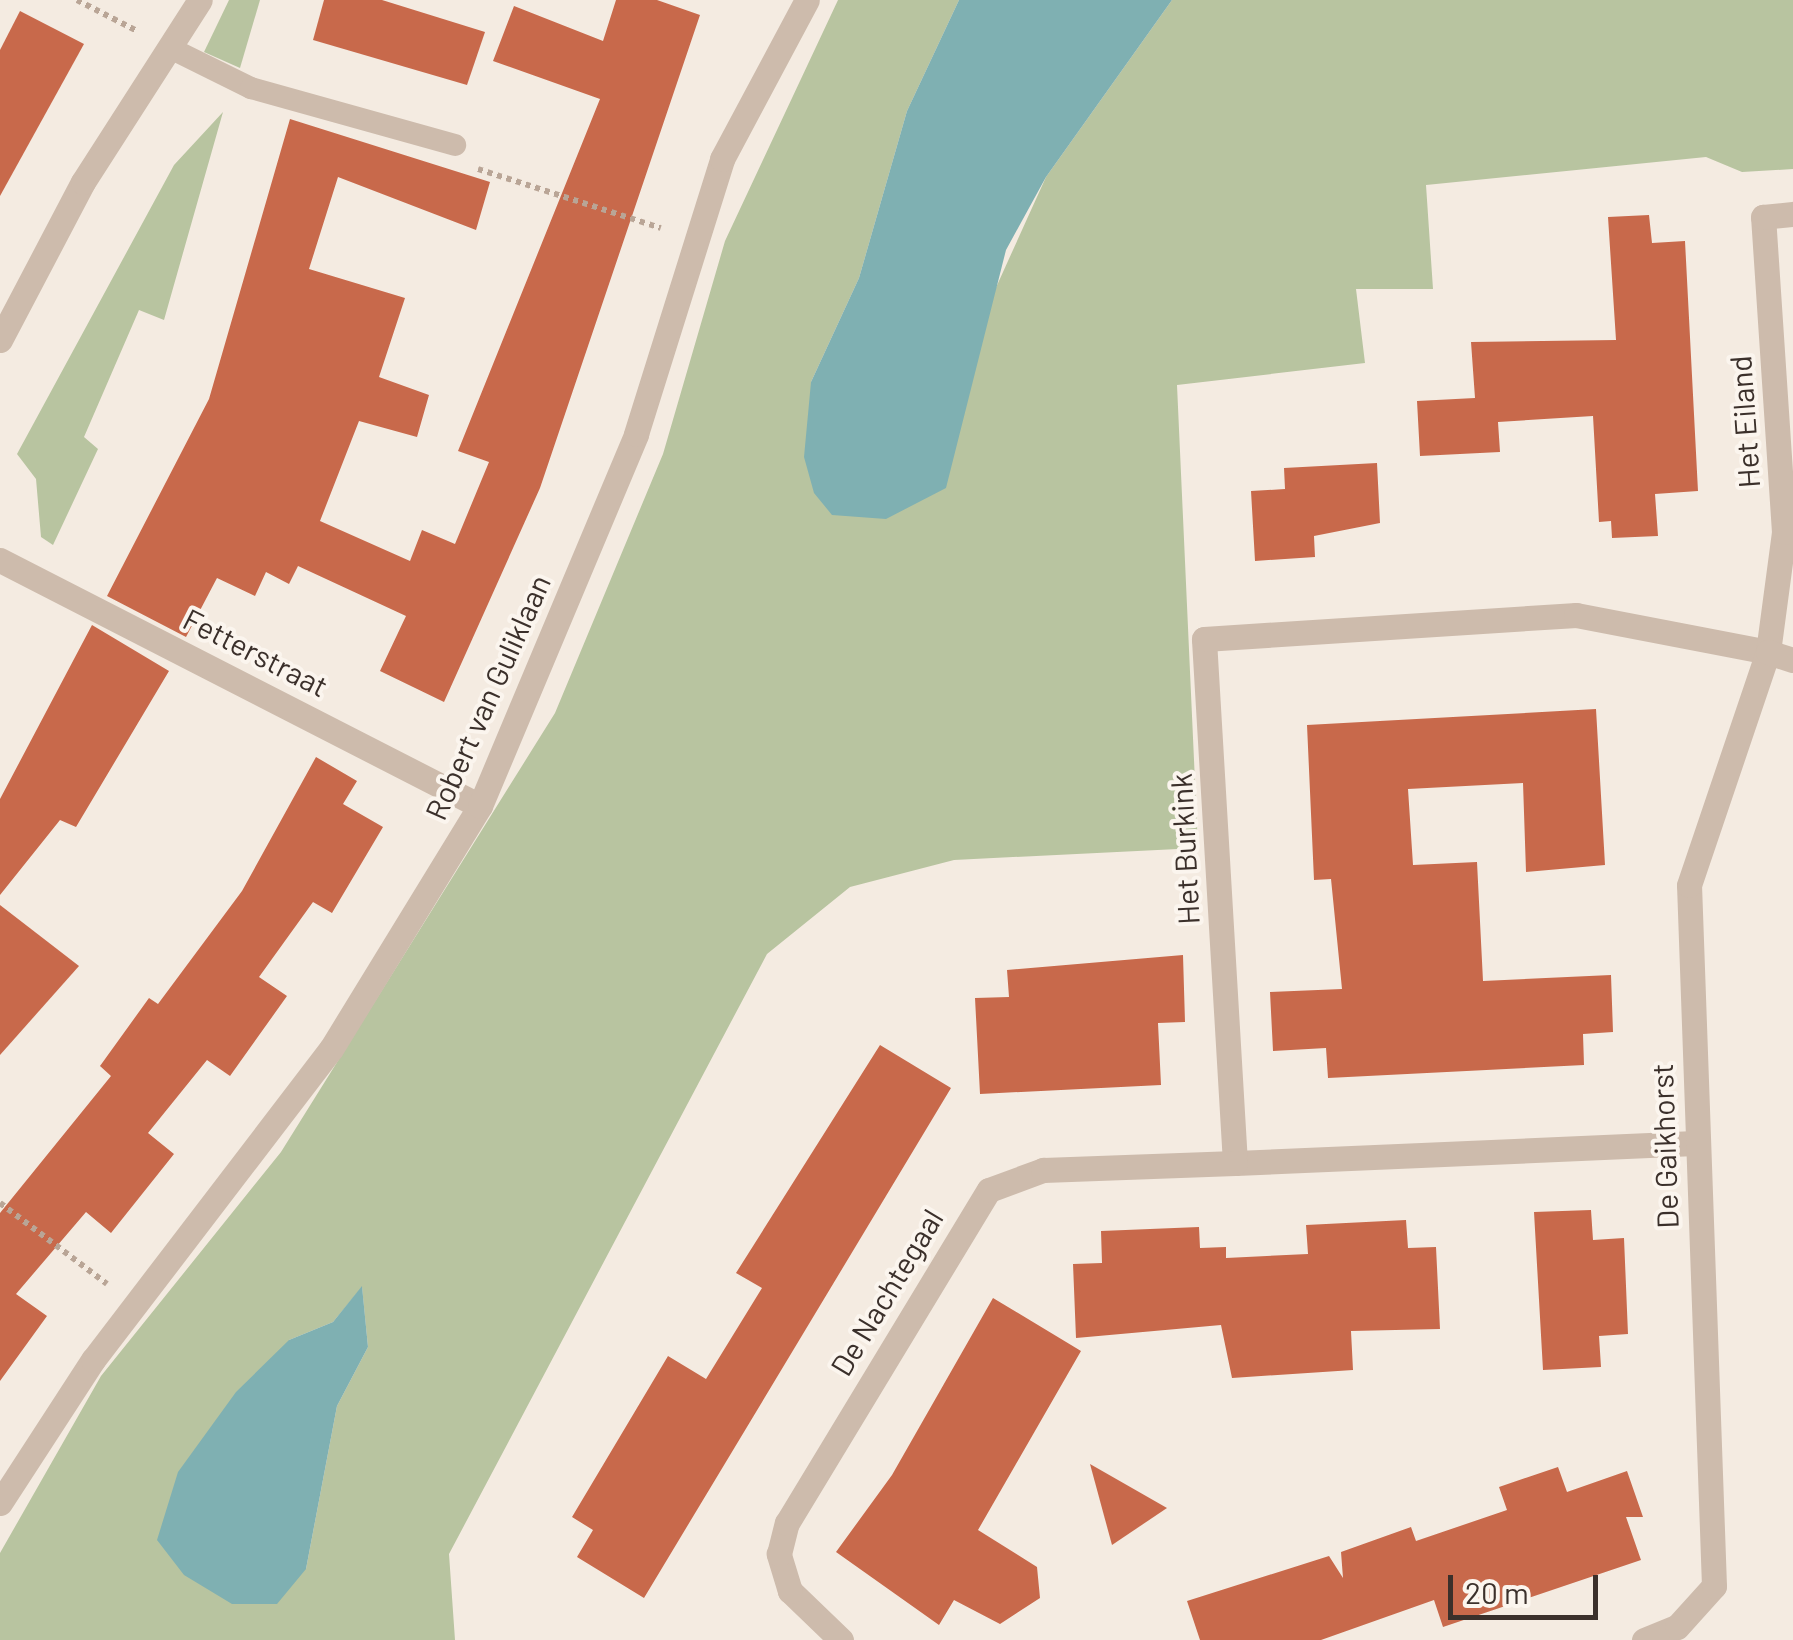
<!DOCTYPE html>
<style>
body{margin:0}
#map{position:relative;width:1793px;height:1640px;overflow:hidden;background:#f4ebe1;font-family:Barlow,sans-serif}
div>[style]{position:absolute}
[style*='--x']{left:calc(var(--x)*1px);top:calc(var(--y)*1px);width:calc(var(--w)*1px);rotate:calc(var(--a)*1deg)}
.green>*{inset:0;background:#b8c4a0}
.water>*{inset:0;background:#7fb0b2}
.building>*{inset:0;background:#c8694b}
.path>*{height:6px;margin-top:-3px;transform-origin:0;background:repeating-linear-gradient(90deg,#b9a596 0 5px,transparent 0 10px)}
.service>*{height:22px;margin:-11px;padding:0 11px;transform-origin:11px;border-radius:11px;background:#cdbbac}
.minor>*{height:25px;margin:-12.5px;padding:0 12.5px;transform-origin:12.5px;border-radius:12.5px;background:#cdbbac}
span{translate:-50% -50%;white-space:nowrap;text-align:center;line-height:1.15;-webkit-text-stroke:8px #fbf5ee;paint-order:stroke}
.street-label{font-size:30px;color:#3b302b}
.scale{position:absolute;left:1448px;top:1575px;width:150px;height:45px;box-sizing:border-box;border:5px solid #3b302b;border-top:0;padding-left:12px;font-size:30px;line-height:35px;white-space:nowrap;color:#3b302b;-webkit-text-stroke:8px #fbf5ee;paint-order:stroke}
</style>
<div id="map">
<div class="green">
<i style="clip-path:polygon(229px 0,260px 0,240px 68px,204px 52px)"></i>
<i style="clip-path:polygon(evenodd,838px 0,959px 0,907px 111px,859px 278px,811px 382px,989px 303px,1046px 177px,1172px 0,1793px 0,1793px 169px,1742px 172px,1706px 157px,1426px 185px,1433px 289px,1356px 289px,1365px 363px,1177px 385px,1198px 848px,954px 860px,850px 887px,767px 954px,449px 1554px,455px 1640px,0 1640px,0 1553px,101px 1376px,281px 1152px,555px 713px,663px 454px,725px 241px,838px 0,362px 1287px,368px 1347px,337px 1406px,306px 1569px,289px 1340px,333px 1322px,362px 1287px)"></i>
<i style="clip-path:polygon(223px 112px,164px 320px,139px 310px,84px 437px,98px 449px,53px 545px,41px 537px,36px 479px,17px 454px,174px 165px)"></i>
</div>
<div class="water">
<i style="clip-path:polygon(959px 0,1172px 0,1046px 177px,1006px 250px,946px 488px,886px 519px,832px 515px,814px 493px,804px 457px,811px 382px,859px 278px,907px 111px)"></i>
<i style="clip-path:polygon(362px 1286px,368px 1347px,337px 1406px,306px 1569px,277px 1604px,232px 1604px,184px 1575px,157px 1540px,178px 1472px,236px 1392px,289px 1340px,333px 1322px)"></i>
</div>
<div class="building">
<i style="clip-path:polygon(324px 0,382px 0,485px 32px,467px 85px,313px 40px)"></i>
<i style="clip-path:polygon(616px 0,657px 0,700px 15px,540px 488px,444px 702px,380px 671px,406px 616px,298px 566px,289px 584px,266px 572px,255px 596px,217px 578px,186px 637px,107px 596px,209px 399px,290px 119px,490px 182px,476px 230px,338px 177px,309px 269px,405px 298px,379px 377px,429px 395px,417px 437px,359px 421px,320px 521px,410px 561px,422px 530px,455px 544px,489px 462px,458px 451px,600px 99px,493px 61px,514px 6px,603px 41px)"></i>
<i style="clip-path:polygon(20px 11px,84px 44px,0 196px,0 50px)"></i>
<i style="clip-path:polygon(1649px 215px,1652px 243px,1685px 241px,1698px 491px,1655px 494px,1658px 536px,1612px 538px,1611px 521px,1599px 522px,1593px 416px,1498px 422px,1500px 452px,1420px 456px,1417px 401px,1475px 398px,1471px 342px,1616px 340px,1608px 217px)"></i>
<i style="clip-path:polygon(1377px 463px,1380px 523px,1314px 536px,1315px 557px,1255px 561px,1251px 491px,1285px 489px,1284px 468px)"></i>
<i style="clip-path:polygon(92px 625px,169px 671px,76px 827px,60px 820px,0 895px,0 799px)"></i>
<i style="clip-path:polygon(1596px 709px,1605px 865px,1526px 872px,1523px 783px,1408px 789px,1413px 865px,1477px 862px,1483px 981px,1611px 975px,1613px 1032px,1583px 1034px,1584px 1065px,1328px 1078px,1326px 1048px,1273px 1051px,1270px 992px,1342px 989px,1331px 879px,1314px 880px,1307px 725px)"></i>
<i style="clip-path:polygon(316px 757px,357px 781px,343px 804px,383px 827px,332px 913px,313px 902px,259px 977px,287px 996px,230px 1076px,207px 1060px,148px 1133px,174px 1154px,111px 1233px,86px 1212px,16px 1294px,47px 1316px,0 1381px,0 1213px,111px 1076px,100px 1066px,149px 998px,158px 1004px,242px 891px)"></i>
<i style="clip-path:polygon(0 905px,79px 966px,0 1055px)"></i>
<i style="clip-path:polygon(1183px 955px,1185px 1022px,1158px 1023px,1161px 1085px,980px 1094px,975px 998px,1009px 997px,1007px 970px)"></i>
<i style="clip-path:polygon(880px 1045px,951px 1088px,644px 1598px,577px 1557px,593px 1530px,572px 1517px,668px 1356px,706px 1379px,762px 1288px,736px 1273px)"></i>
<i style="clip-path:polygon(1591px 1210px,1593px 1240px,1624px 1238px,1628px 1334px,1599px 1336px,1601px 1367px,1543px 1370px,1534px 1212px)"></i>
<i style="clip-path:polygon(1406px 1220px,1408px 1248px,1436px 1247px,1440px 1329px,1351px 1331px,1353px 1370px,1232px 1378px,1221px 1325px,1076px 1338px,1073px 1264px,1102px 1263px,1101px 1231px,1199px 1227px,1200px 1248px,1226px 1247px,1226px 1258px,1308px 1254px,1306px 1225px)"></i>
<i style="clip-path:polygon(993px 1298px,1081px 1351px,978px 1530px,1037px 1567px,1040px 1598px,1000px 1624px,954px 1600px,939px 1625px,836px 1552px,892px 1475px)"></i>
<i style="clip-path:polygon(1090px 1464px,1167px 1508px,1112px 1545px)"></i>
<i style="clip-path:polygon(1558px 1467px,1567px 1492px,1627px 1471px,1643px 1517px,1626px 1517px,1641px 1560px,1443px 1627px,1434px 1600px,1321px 1640px,1200px 1640px,1187px 1601px,1329px 1556px,1343px 1578px,1341px 1552px,1411px 1527px,1416px 1541px,1507px 1510px,1499px 1487px)"></i>
</div>
<div class="path">
<i style="--x:77;--y:0;--w:68;--a:27.3"></i>
<i style="--x:478;--y:169;--w:192;--a:17.9"></i>
<i style="--x:0;--y:1203;--w:134;--a:37.1"></i>
</div>
<div class="service">
<i style="--x:174;--y:50;--w:86;--a:26.3"></i>
<i style="--x:251;--y:88;--w:212;--a:15.6"></i>
</div>
<div class="minor">
<i style="--x:0;--y:340;--w:178;--a:-62.3"></i>
<i style="--x:83;--y:182;--w:216;--a:-57.3"></i>
<i style="--x:0;--y:560;--w:539;--a:27.14"></i>
<i style="--x:1695;--y:1143;--w:460;--a:177.5"></i>
<i style="--x:1235;--y:1163;--w:525;--a:-93.39"></i>
<i style="--x:1204;--y:639;--w:373;--a:-3.7"></i>
<i style="--x:1576;--y:615;--w:196;--a:10.9"></i>
<i style="--x:1768;--y:652;--w:121;--a:-82.4"></i>
<i style="--x:1784;--y:532;--w:316;--a:-93.8"></i>
<i style="--x:1763;--y:217;--w:30;--a:-6"></i>
<i style="--x:0;--y:1503;--w:171;--a:-57"></i>
<i style="--x:93;--y:1360;--w:392;--a:-52.6"></i>
<i style="--x:331;--y:1049;--w:285;--a:-58.5"></i>
<i style="--x:480;--y:806;--w:403;--a:-67.2"></i>
<i style="--x:636;--y:434;--w:288;--a:-72.6"></i>
<i style="--x:722;--y:159;--w:180;--a:-61.9"></i>
<i style="--x:841;--y:1640;--w:71;--a:-136.1"></i>
<i style="--x:790;--y:1591;--w:39;--a:-107"></i>
<i style="--x:779;--y:1554;--w:32;--a:-76"></i>
<i style="--x:787;--y:1523;--w:389;--a:-58.8"></i>
<i style="--x:989;--y:1190;--w:58;--a:-20.3"></i>
<i style="--x:1043;--y:1170;--w:192;--a:-2.1"></i>
<i style="--x:1644;--y:1640;--w:35;--a:-22"></i>
<i style="--x:1677;--y:1627;--w:55;--a:-47.9"></i>
<i style="--x:1714;--y:1586;--w:701;--a:-92.04"></i>
<i style="--x:1689;--y:885;--w:246;--a:-71.3"></i>
<i style="--x:1768;--y:652;--w:26;--a:18"></i>
</div>
<div class="street-label">
<span style="left:1744px;top:422px;rotate:-94deg">Het Eiland</span>
<span style="left:256px;top:652px;rotate:27deg">Fetterstraat</span>
<span style="left:487px;top:697px;rotate:-66deg">Robert van Guliklaan</span>
<span style="left:1184px;top:849px;rotate:-93deg">Het Burkink</span>
<span style="left:1664px;top:1146px;rotate:-92deg">De Gaikhorst</span>
<span style="left:886px;top:1292px;rotate:-59deg">De Nachtegaal</span>
</div>
<div class="scale">20 m</div>
</div>
